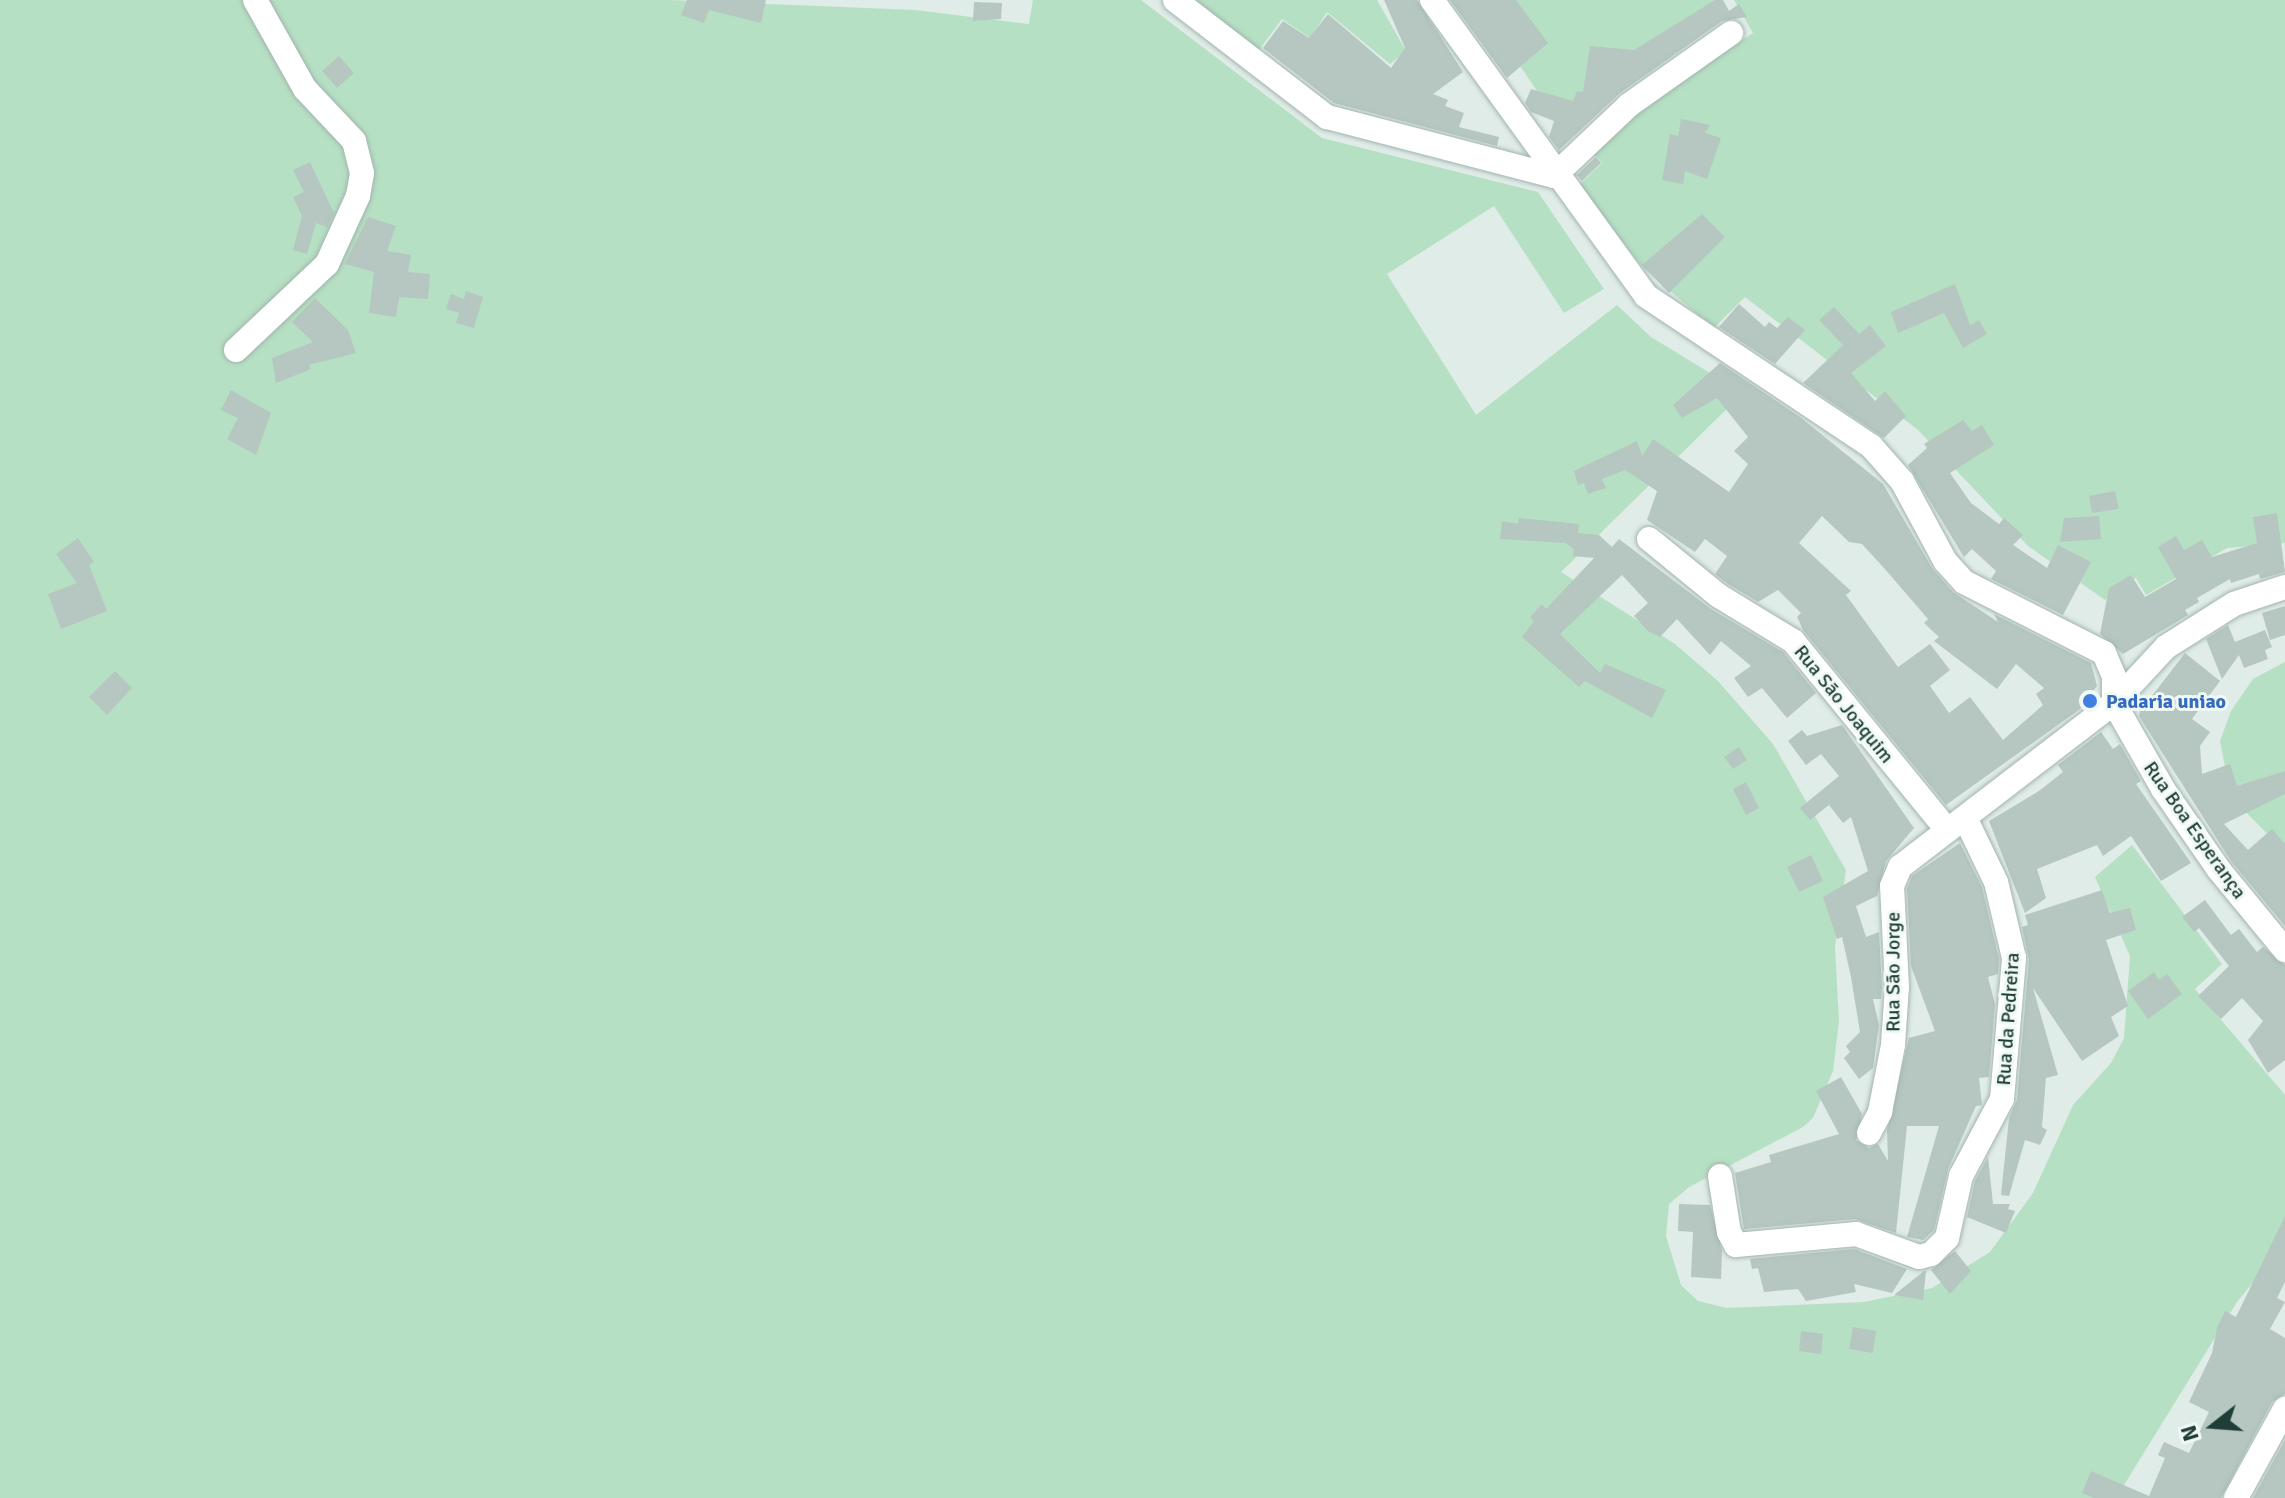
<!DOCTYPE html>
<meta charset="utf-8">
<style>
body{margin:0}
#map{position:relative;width:2285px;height:1498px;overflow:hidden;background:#e0ece7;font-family:Signika,sans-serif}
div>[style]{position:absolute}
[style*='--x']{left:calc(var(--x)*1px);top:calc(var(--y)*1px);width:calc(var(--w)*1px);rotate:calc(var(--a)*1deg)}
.green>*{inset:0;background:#b6e0c3}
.building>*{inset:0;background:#b5c7c0}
.roads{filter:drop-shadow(0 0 2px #a2b4af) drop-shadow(0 0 2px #a2b4af)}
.minor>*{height:24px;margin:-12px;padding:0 12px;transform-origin:12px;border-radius:12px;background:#fff}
.dots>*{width:22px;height:22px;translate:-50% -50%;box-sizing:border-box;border:4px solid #f0f9f5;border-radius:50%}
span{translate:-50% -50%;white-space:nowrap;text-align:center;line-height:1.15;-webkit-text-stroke:6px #f0f9f5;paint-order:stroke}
.shop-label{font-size:20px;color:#366cbe;font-weight:700}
.left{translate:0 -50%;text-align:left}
.street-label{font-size:20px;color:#1f3e37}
.north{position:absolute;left:2173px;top:1386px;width:80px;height:80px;-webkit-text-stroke:6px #f0f9f5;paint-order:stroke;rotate:253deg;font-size:22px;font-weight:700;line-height:32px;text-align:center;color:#1f3e37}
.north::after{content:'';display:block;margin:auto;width:28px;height:36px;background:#1f3e37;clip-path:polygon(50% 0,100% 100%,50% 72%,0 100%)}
</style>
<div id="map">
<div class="green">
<i style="clip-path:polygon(0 0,669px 0,915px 10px,1029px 24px,1033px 0,1141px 0,1322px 138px,1538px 192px,1604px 289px,1564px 313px,1494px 206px,1387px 274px,1476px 415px,1617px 305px,1651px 337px,1743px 393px,1561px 572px,1675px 644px,1718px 681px,1773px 744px,1846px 870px,1835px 947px,1839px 1021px,1833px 1071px,1813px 1118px,1803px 1127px,1689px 1187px,1669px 1204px,1666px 1236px,1681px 1285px,1698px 1301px,1727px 1308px,1864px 1302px,1932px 1288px,1990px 1252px,2033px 1193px,2073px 1105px,2111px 1063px,2124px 1038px,2130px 956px,2095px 877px,2132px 845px,2222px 964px,2195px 989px,2285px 1095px,2285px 1243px,2237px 1302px,2116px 1498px,0 1498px)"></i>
<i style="clip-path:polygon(1190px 0,1377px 0,1406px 51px,1390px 64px,1327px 12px,1310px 38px,1282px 19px,1256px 54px)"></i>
<i style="clip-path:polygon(1475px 0,1715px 0,1561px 126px)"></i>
<i style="clip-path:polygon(1734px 0,2285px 0,2285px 543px,2227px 548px,2146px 595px,2136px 578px,2105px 600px,2028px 546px,1918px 430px,1745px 297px,1714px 328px,1643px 268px,1579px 185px,1602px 163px,1592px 152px,1656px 96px,1753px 33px)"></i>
<i style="clip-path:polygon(2285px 662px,2285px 852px,2244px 810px,2226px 772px,2220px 741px,2231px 711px,2253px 679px)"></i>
</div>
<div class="building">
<i style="clip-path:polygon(687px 0,766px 0,761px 23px,709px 10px,704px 23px,681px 15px)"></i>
<i style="clip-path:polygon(1384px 0,1417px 0,1463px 72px,1433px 94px,1448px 100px,1445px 106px,1464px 113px,1459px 127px,1499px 137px,1497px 146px,1334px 103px,1263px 48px,1283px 21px,1309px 38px,1328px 14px,1391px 68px,1405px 48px)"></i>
<i style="clip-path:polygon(1450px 0,1516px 0,1548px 43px,1507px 78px)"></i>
<i style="clip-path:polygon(1715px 0,1723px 0,1729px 11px,1739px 4px,1747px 17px,1722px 21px,1620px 93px,1559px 150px,1549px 137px,1554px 121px,1531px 112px,1525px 103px,1531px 89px,1573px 101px,1577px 91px,1583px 92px,1590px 46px,1634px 50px)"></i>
<i style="clip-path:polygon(974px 2px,1002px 3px,1001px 19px,973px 21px)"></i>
<i style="clip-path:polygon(339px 56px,354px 73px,337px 88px,322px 71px)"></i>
<i style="clip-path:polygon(1681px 119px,1710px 125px,1705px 133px,1721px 138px,1707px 179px,1685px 171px,1683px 184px,1662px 180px,1670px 134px,1678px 136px)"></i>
<i style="clip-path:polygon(1596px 157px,1601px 163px,1582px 181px,1577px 175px)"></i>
<i style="clip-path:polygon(310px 162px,334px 213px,327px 227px,316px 223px,307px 254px,293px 250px,302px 216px,293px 197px,304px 192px,293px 170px)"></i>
<i style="clip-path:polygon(1702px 214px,1725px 237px,1669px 293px,1642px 265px)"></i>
<i style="clip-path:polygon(368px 217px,396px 226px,387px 251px,411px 255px,408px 272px,430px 274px,428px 299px,399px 297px,396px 317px,369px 313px,374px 272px,345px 264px)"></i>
<i style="clip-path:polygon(1955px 284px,1970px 325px,1979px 320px,1987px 334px,1963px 348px,1944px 313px,1898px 333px,1891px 312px)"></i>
<i style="clip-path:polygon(466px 291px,483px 297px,474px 328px,456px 323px,459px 313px,446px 309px,451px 294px,464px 299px)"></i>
<i style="clip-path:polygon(315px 298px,348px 330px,356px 353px,309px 365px,311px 369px,276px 383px,272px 358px,313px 342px,292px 322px)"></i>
<i style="clip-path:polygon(1739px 304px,1765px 327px,1769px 322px,1777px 328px,1788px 317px,1805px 330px,1775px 364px,1719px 327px)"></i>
<i style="clip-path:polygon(1834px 307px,1859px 334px,1870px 325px,1886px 346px,1851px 373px,1875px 401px,1885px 391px,1906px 416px,1884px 438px,1803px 383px,1843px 345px,1819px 320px)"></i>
<i style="clip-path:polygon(evenodd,1720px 363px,1800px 417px,1883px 484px,1932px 568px,1953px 592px,1998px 622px,1994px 614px,2091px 663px,2097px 686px,2080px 709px,1946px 805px,1803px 630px,1797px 617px,1801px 613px,1778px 590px,1758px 602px,1728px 584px,1715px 574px,1727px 556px,1705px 539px,1695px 552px,1647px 520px,1657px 491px,1625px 470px,1602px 479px,1606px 488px,1588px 494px,1584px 483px,1578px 485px,1574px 471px,1637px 441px,1642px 456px,1653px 439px,1729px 492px,1748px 464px,1734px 451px,1748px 437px,1717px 398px,1682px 418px,1673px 405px,1720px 363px,1822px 516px,1849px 542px,1862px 544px,1884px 568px,1928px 619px,1924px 623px,1939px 637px,1934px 641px,1997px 689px,2016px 664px,2044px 688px,2036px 694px,2043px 705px,2003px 740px,1970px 697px,1949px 713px,1930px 686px,1950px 670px,1930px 644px,1898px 667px,1846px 595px,1851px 591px,1799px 543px,1822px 516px)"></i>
<i style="clip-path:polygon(231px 390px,271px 413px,256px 455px,227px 439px,238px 418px,221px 410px)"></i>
<i style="clip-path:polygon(1963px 420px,1972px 431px,1982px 425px,1994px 445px,1950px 473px,1971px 503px,1999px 524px,2004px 518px,2023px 535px,2013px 545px,2047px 568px,2058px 545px,2091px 562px,2063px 615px,1991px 579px,1996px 571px,1972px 549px,1964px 557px,1908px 465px,1927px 448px,1924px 444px)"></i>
<i style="clip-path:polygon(2115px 491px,2119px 509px,2092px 513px,2089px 496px)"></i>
<i style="clip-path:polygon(2277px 513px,2285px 572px,2260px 579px,2259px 574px,2231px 583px,2230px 579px,2197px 598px,2199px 602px,2185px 610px,2188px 615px,2123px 654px,2100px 634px,2109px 588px,2131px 575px,2145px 597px,2176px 579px,2158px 547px,2176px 536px,2184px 550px,2202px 540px,2212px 557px,2257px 543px,2253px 517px)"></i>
<i style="clip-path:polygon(2099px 516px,2101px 539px,2060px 542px,2064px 518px)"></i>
<i style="clip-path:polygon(1519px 518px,1579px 524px,1578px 533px,1599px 535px,1612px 547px,1619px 539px,1711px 609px,1783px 652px,1816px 693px,1787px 718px,1762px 688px,1748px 697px,1734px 678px,1751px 666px,1721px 641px,1710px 655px,1677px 619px,1660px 637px,1648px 631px,1634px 616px,1648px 603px,1622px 575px,1560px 634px,1600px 673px,1605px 664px,1666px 690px,1652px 718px,1585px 681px,1579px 687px,1522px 637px,1534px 621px,1530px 617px,1542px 604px,1546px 609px,1594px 558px,1573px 556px,1574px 549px,1565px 543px,1500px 539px,1502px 521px,1518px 524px)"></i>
<i style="clip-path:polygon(78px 538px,94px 562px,89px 565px,107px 611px,61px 629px,48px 594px,77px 583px,56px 554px)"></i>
<i style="clip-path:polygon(2285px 606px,2285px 635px,2270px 640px,2262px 613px)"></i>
<i style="clip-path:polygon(2228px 625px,2235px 642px,2265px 630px,2272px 647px,2265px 650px,2268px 659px,2244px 668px,2239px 655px,2222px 679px,2206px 639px)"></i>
<i style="clip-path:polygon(2185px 653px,2220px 681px,2192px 719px,2210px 732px,2200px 746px,2202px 774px,2230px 764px,2237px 786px,2285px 771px,2285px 794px,2224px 824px,2248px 850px,2272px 829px,2285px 844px,2285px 926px,2231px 861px,2139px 716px,2143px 699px,2148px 701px)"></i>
<i style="clip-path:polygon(115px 671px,132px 688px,107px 715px,89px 697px)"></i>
<i style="clip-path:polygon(1842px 725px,1914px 828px,1886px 861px,1877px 896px,1856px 906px,1866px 937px,1879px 932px,1882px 987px,1881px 999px,1873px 999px,1879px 1025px,1873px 1068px,1859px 1079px,1844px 1058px,1850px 1052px,1846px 1046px,1860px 1032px,1851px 977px,1842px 937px,1837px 939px,1823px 897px,1868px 871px,1851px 817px,1843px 823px,1829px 805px,1810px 820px,1800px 808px,1839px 776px,1821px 754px,1806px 765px,1788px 741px,1802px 730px,1807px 736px)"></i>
<i style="clip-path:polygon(2101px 732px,2113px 749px,2120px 744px,2141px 781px,2136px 784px,2191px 863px,2161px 881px,2131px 836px,2103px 856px,2097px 845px,2037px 869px,2046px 898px,2025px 913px,1989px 821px,2039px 791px,2063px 772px,2058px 765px)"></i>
<i style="clip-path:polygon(1739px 747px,1747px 760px,1733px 769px,1724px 757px)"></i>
<i style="clip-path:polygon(1746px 782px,1759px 808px,1746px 815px,1733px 789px)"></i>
<i style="clip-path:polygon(1960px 843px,1982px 887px,1999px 959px,1998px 974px,1988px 977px,1995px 1004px,1989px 1077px,1979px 1078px,1982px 1105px,1976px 1106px,1948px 1169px,1934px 1230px,1923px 1240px,1907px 1237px,1939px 1126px,1907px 1126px,1896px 1233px,1855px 1219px,1744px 1229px,1735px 1173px,1771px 1162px,1769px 1155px,1839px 1134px,1816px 1091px,1841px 1077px,1862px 1114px,1856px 1140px,1869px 1148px,1878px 1144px,1888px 1161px,1887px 1130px,1909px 1038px,1935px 1031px,1911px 966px,1907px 889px,1912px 876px)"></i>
<i style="clip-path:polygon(1811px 855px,1823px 881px,1799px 892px,1787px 867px)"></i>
<i style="clip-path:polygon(2102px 890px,2110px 913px,2130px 908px,2136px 930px,2106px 940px,2128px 1006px,2111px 1017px,2119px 1036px,2082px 1061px,2033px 988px,2058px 1075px,2046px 1078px,2042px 1127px,2047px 1130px,2040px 1145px,2025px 1140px,2009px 1196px,2001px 1195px,2009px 1118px,2017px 1100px,2029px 959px,2022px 927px,2028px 925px,2025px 915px)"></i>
<i style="clip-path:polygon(2205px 900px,2231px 935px,2239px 929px,2257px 952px,2263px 947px,2285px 965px,2285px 1060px,2268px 1073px,2248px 1040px,2263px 1021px,2242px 998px,2221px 1019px,2198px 996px,2229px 966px,2199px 928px,2194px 932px,2182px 917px)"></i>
<i style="clip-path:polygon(2154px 972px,2159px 980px,2167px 974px,2182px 994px,2148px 1019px,2128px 991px)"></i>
<i style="clip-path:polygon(1988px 1157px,1993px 1204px,2010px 1204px,2008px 1209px,2015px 1211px,2006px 1233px,1967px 1217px,1975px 1181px)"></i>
<i style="clip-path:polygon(1679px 1204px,1710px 1205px,1722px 1251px,1721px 1279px,1691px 1277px,1693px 1232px,1678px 1231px)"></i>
<i style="clip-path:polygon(2285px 1216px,2285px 1282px,2277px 1298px,2285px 1302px,2270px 1329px,2285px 1338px,2285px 1394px,2272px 1402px,2221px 1498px,2094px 1498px,2082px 1493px,2091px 1471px,2149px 1496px,2165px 1458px,2158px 1455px,2164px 1442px,2189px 1453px,2209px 1412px,2189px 1402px,2212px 1353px,2217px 1328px,2225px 1311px,2236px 1317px)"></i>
<i style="clip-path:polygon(1854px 1249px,1907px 1269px,1892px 1293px,1854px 1284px,1856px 1292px,1806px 1301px,1798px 1289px,1764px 1292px,1758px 1268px,1752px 1269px,1750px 1259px)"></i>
<i style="clip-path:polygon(1955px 1251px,1971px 1271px,1950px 1294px,1931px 1270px)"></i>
<i style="clip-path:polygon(1926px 1271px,1923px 1300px,1894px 1295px,1924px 1271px)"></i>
<i style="clip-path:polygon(1853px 1327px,1876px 1331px,1873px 1353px,1849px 1349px)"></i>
<i style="clip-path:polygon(1801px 1331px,1823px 1334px,1821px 1354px,1799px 1351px)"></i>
<i style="clip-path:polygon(2285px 1440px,2285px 1498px,2253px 1498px)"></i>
</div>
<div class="roads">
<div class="minor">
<i style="--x:1175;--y:0;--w:192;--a:37.6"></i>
<i style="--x:1327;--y:117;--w:235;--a:14.6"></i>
<i style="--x:1432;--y:0;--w:365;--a:54.1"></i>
<i style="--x:1646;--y:296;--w:270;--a:33.7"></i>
<i style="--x:1871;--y:446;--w:47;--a:48.5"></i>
<i style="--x:1902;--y:481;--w:91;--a:61.7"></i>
<i style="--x:1945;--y:561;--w:28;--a:48"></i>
<i style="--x:1964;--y:582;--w:157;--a:26.9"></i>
<i style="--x:2104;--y:653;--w:26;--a:67"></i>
<i style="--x:2114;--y:677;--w:26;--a:90"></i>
<i style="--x:1554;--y:176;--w:103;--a:-43.4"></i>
<i style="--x:1629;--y:105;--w:125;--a:-35.2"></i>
<i style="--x:236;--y:350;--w:125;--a:-43.4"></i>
<i style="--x:327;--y:264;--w:75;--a:-65.5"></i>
<i style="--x:358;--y:196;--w:23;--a:-80"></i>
<i style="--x:362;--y:173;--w:33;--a:-104"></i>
<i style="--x:354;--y:141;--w:71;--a:-133.3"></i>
<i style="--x:305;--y:89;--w:102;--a:-119.3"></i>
<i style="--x:1649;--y:539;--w:90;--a:39.2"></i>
<i style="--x:1719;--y:596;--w:87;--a:31.3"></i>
<i style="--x:1793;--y:641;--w:244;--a:50.8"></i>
<i style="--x:2114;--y:703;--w:99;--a:60.3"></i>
<i style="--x:2163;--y:789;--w:98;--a:55.3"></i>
<i style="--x:2219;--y:870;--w:104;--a:50.5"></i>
<i style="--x:1869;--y:1133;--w:24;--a:-62"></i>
<i style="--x:1880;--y:1112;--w:68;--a:-79"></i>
<i style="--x:1893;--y:1045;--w:58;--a:-86.1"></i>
<i style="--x:1897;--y:987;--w:101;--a:-92.8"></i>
<i style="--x:1892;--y:886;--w:21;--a:-67"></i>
<i style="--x:1900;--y:867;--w:270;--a:-37.5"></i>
<i style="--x:2114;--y:703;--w:76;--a:-47.1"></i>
<i style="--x:2166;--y:647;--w:80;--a:-32.3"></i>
<i style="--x:2234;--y:604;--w:54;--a:-18.4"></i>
<i style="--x:1720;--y:1176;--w:57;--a:80.9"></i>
<i style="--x:1729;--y:1232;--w:15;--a:62"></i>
<i style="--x:1736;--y:1245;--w:121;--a:-5.2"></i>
<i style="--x:1856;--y:1234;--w:67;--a:20.1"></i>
<i style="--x:1919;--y:1257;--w:12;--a:-14"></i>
<i style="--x:1931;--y:1254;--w:23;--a:-45"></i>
<i style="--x:1947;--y:1238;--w:64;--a:-77.3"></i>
<i style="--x:1961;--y:1176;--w:87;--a:-62"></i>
<i style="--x:2002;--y:1099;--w:142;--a:-85.1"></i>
<i style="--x:2014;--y:958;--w:78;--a:-103.3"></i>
<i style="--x:1996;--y:882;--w:71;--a:-115.8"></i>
<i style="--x:2236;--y:1498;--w:102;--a:-61.2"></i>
</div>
</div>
<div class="dots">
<i style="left:2090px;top:701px;background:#3f7fe0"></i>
</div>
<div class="shop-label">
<span class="left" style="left:2106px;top:701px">Padaria uniao</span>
</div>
<div class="street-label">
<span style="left:1844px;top:704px;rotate:51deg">Rua São Joaquim</span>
<span style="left:2195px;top:830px;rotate:55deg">Rua Boa Esperança</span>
<span style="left:1893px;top:972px;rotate:-90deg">Rua São Jorge</span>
<span style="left:2008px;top:1019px;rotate:-86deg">Rua da Pedreira</span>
</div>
<div class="north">N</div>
</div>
